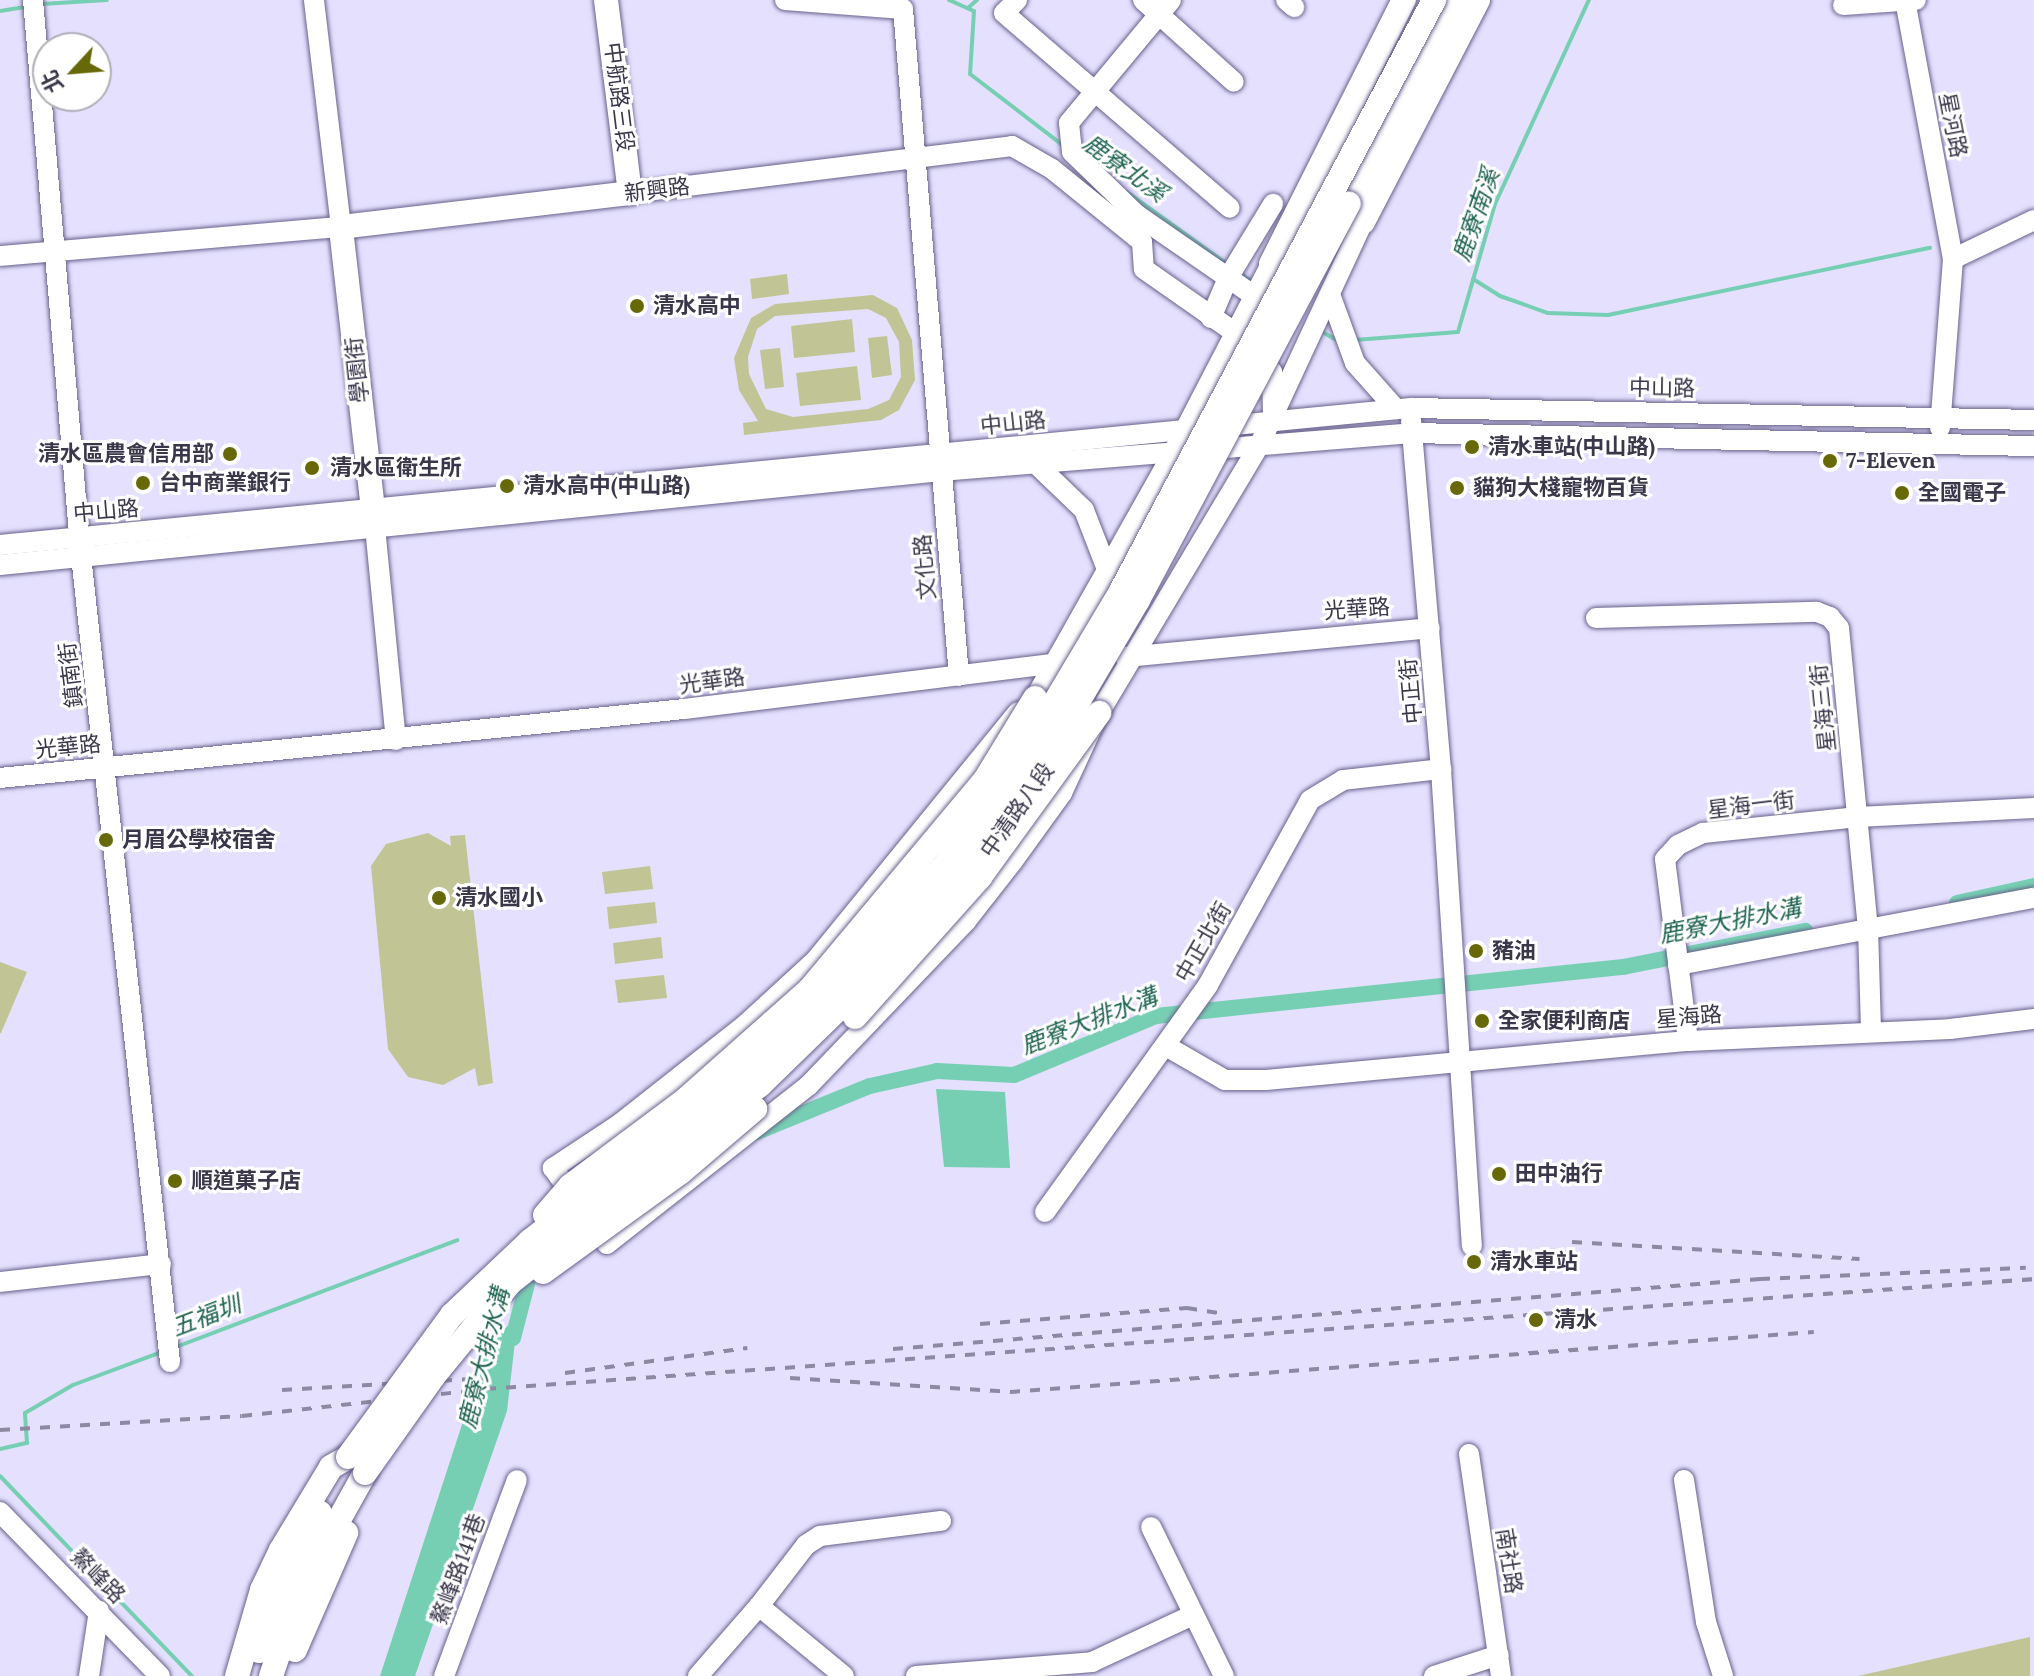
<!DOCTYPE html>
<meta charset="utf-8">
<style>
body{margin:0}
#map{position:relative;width:2034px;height:1676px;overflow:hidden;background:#e4e0fe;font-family:Lora,"Noto Sans TC",serif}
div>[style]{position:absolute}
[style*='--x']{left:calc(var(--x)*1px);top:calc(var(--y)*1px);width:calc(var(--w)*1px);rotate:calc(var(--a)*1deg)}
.green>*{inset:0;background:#c1c596}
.water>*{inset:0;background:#77cfb3}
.stream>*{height:4px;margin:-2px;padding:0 2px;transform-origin:2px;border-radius:2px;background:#77cfb3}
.canal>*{height:16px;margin:-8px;padding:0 8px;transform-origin:8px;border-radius:8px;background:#77cfb3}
.roads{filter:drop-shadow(0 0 2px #68618c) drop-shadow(0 0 2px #68618c)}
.minor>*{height:20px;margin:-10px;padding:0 10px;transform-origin:10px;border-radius:10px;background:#fff}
.major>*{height:24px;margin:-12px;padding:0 12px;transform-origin:12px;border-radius:12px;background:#fff}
.rail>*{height:4px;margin-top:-2px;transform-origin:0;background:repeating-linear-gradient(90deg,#8c89a2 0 10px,transparent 0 20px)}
.bridges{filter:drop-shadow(0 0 2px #68618c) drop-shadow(0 0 2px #68618c)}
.major-bridge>*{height:24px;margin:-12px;padding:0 12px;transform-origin:12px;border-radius:12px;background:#fff}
.dots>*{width:22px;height:22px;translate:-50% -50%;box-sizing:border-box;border:4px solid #fff;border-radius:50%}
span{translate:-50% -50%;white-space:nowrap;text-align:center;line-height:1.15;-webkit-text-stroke:6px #fff;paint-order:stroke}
.street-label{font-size:22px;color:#3a374b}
.poi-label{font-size:22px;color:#3a374b;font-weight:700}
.left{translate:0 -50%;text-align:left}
.right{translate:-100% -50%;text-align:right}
.water-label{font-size:24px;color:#1f6451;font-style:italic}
.north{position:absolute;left:32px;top:32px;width:80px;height:80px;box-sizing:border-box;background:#fff;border:2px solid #b0afb7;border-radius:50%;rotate:244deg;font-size:22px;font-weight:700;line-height:32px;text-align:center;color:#3a374b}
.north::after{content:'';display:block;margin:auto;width:28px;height:36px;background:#676908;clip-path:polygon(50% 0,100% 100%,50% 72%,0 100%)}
</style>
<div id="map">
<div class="green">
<i style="clip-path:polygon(787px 274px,789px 294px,752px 299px,750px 279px)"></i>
<i style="clip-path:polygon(evenodd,873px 295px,897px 308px,912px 340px,915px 380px,899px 410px,881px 420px,744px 435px,743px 423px,758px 421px,739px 390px,734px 358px,751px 318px,775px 304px,873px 295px,868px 309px,886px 318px,899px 342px,901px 377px,889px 400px,868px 409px,793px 417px,766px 409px,749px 374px,748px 357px,757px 329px,775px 316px,868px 309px)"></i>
<i style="clip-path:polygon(852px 319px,855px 352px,794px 358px,791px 326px)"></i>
<i style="clip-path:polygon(887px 336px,892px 375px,872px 378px,868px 338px)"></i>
<i style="clip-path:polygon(780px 348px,784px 387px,765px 389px,760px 350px)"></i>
<i style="clip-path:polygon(857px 366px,861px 400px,800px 406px,796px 373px)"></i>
<i style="clip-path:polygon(428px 833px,451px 846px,450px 836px,465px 835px,493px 1083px,478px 1086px,475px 1068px,443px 1085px,408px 1077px,388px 1049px,371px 866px,386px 844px)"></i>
<i style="clip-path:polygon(650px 866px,653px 889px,605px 894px,602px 872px)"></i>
<i style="clip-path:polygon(655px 902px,657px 923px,609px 929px,607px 907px)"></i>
<i style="clip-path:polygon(661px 937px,663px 958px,615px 964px,613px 943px)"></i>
<i style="clip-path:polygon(0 962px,27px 972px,1px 1033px,0 1033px)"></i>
<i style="clip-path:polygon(664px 975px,667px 998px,618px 1003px,615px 980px)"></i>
<i style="clip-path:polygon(2030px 1637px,2030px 1676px,1858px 1676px)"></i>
</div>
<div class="water">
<i style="clip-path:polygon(936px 1089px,1005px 1092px,1010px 1168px,944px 1167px)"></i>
<i style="clip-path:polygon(518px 1316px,507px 1411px,415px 1676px,380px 1676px,470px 1400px,480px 1353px)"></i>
</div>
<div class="stream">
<i style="--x:949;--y:0;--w:27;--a:24"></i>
<i style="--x:974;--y:11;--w:63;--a:93.6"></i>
<i style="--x:970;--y:74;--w:120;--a:37.5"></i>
<i style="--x:42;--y:4;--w:65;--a:-3.5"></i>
<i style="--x:968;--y:8;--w:12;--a:-42"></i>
<i style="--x:0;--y:11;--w:25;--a:-9"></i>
<i style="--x:1127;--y:192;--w:123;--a:35.8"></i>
<i style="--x:1237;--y:271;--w:20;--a:37"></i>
<i style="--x:1473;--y:279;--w:32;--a:32"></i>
<i style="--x:1500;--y:296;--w:51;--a:19.5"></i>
<i style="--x:1548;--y:313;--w:60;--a:1.9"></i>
<i style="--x:1608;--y:315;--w:329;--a:-11.8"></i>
<i style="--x:1319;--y:330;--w:22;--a:30"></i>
<i style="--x:1355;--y:340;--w:103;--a:-4.4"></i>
<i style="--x:1458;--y:332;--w:133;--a:-73.9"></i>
<i style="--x:1495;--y:204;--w:225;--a:-65.3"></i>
<i style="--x:176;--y:1347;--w:301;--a:-20.8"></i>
<i style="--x:0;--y:1449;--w:28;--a:-13"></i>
<i style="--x:27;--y:1443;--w:30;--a:-94"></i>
<i style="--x:25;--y:1413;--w:56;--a:-30.3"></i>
<i style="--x:73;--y:1385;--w:97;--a:-20.5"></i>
<i style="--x:0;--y:1476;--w:277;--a:46.2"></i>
</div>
<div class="canal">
<i style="--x:1957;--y:903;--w:79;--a:-12.4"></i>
<i style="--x:757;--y:1132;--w:122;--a:-22.2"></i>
<i style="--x:870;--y:1086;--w:69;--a:-12.6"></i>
<i style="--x:937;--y:1071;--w:77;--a:3"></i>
<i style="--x:1014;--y:1075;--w:154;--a:-22.6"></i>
<i style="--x:1156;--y:1016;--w:470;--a:-6"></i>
<i style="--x:1623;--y:967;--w:186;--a:-11.2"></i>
<i style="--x:513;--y:1338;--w:64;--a:-75.5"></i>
<i style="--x:529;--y:1276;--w:9;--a:-41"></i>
</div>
<div class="roads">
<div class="minor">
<i style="--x:33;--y:0;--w:558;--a:85.07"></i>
<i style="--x:81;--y:556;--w:811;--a:83.7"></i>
<i style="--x:785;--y:0;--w:118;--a:4.4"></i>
<i style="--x:903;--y:9;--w:669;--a:85.2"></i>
<i style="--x:1017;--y:0;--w:18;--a:135"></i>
<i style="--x:1004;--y:13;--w:298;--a:40.8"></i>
<i style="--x:1143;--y:0;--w:122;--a:42"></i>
<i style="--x:1171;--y:0;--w:160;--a:129.7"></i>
<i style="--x:1069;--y:123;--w:29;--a:84"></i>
<i style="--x:1072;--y:152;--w:91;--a:44.1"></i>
<i style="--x:1137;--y:215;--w:141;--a:34.6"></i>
<i style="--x:1286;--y:0;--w:11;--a:41"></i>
<i style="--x:1905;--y:0;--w:263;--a:79.5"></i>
<i style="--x:1953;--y:259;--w:169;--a:94.4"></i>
<i style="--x:1843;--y:5;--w:73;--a:-3.9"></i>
<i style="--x:630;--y:193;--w:385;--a:-7"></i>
<i style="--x:1012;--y:146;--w:46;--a:29.9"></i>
<i style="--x:1052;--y:169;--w:116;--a:39"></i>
<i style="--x:1142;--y:242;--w:27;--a:86"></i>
<i style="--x:1144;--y:269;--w:126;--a:35"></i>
<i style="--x:1247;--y:341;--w:40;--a:51"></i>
<i style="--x:1272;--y:372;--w:44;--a:88.7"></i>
<i style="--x:0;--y:256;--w:342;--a:-4.9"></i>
<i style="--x:341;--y:227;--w:229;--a:-96.8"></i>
<i style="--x:1953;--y:259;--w:90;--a:-25.7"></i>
<i style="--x:1331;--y:297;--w:70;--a:70"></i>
<i style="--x:1355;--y:363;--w:62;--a:48.3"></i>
<i style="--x:1211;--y:318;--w:43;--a:-67"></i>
<i style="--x:1228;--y:278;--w:87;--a:-58.7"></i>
<i style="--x:1411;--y:420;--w:350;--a:85.1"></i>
<i style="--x:1441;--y:769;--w:478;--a:86.3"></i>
<i style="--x:1034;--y:462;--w:69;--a:43.8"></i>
<i style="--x:1084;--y:510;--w:66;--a:68.8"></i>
<i style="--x:375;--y:527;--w:214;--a:84.4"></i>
<i style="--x:0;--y:545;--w:1418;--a:-5.55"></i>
<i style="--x:1411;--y:408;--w:623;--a:1.1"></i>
<i style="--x:0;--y:565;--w:946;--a:-5.7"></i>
<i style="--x:941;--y:471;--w:472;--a:-4.6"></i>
<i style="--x:1411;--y:433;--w:623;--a:1.2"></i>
<i style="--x:1596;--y:618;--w:221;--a:-1.6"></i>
<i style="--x:1817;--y:612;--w:14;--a:21"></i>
<i style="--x:1830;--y:617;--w:14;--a:51"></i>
<i style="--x:1839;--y:628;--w:301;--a:84.5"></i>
<i style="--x:1868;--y:928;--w:103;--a:88.3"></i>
<i style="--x:1125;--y:657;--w:306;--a:-5.4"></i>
<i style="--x:1035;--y:698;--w:283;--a:-60.6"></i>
<i style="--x:1174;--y:451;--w:211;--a:-62.6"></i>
<i style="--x:1018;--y:712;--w:320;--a:129.2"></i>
<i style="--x:816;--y:960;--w:96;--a:137.5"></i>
<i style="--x:745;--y:1025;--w:158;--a:141.7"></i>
<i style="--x:621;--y:1123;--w:82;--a:146.5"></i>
<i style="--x:553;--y:1168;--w:93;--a:54.6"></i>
<i style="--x:607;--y:1244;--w:257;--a:-38.2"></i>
<i style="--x:809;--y:1085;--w:227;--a:-46.2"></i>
<i style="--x:966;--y:921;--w:76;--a:-51.9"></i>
<i style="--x:1013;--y:861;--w:84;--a:-54.2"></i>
<i style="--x:1062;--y:793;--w:88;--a:-65.2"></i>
<i style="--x:1099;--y:713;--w:311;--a:-59.1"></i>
<i style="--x:1259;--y:446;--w:247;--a:-65.1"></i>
<i style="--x:0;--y:778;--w:687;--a:-5.76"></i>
<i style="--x:684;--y:709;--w:408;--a:-7"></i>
<i style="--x:1678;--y:965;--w:362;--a:-10.7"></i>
<i style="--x:1688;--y:1041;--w:183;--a:-97.2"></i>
<i style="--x:1665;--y:859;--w:19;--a:-47"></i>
<i style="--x:1678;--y:845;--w:28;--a:-26"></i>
<i style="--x:1703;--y:833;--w:156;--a:-5.9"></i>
<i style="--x:1858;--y:817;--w:176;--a:-2.9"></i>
<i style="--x:1166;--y:1046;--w:68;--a:30"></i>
<i style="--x:1225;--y:1080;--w:41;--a:0"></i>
<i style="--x:1266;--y:1080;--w:424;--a:-5.3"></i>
<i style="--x:1688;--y:1041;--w:262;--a:-2.6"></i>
<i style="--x:1950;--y:1029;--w:85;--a:-6.8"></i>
<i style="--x:1045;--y:1212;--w:279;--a:-54.3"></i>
<i style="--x:1208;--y:985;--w:211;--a:-61.1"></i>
<i style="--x:1310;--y:800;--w:39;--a:-31"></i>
<i style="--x:1343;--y:780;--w:99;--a:-6.4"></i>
<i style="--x:0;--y:1282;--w:162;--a:-6.4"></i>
<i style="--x:1469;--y:1454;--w:224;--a:81.8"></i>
<i style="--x:1684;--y:1480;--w:144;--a:81.2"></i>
<i style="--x:1706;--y:1622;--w:57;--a:72.5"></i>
<i style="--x:0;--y:1512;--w:229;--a:45.7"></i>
<i style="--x:1151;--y:1527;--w:166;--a:63.9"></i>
<i style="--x:759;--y:1606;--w:77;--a:-52.4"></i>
<i style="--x:806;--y:1545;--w:17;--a:-33"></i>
<i style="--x:820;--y:1536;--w:122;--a:-7.1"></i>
<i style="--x:89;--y:1676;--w:66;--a:-81.3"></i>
<i style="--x:444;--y:1676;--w:209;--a:-69.6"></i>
<i style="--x:698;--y:1676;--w:93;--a:-48.9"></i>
<i style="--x:759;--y:1606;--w:110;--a:39.5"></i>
<i style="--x:916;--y:1676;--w:177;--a:-4.5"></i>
<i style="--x:1092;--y:1662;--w:111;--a:-25"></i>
<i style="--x:1434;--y:1676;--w:68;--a:-17.9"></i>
</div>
<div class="major">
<i style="--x:1349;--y:204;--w:230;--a:-62.5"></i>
<i style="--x:1363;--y:222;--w:250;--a:-62.6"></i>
<i style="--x:1271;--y:264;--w:296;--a:-63.3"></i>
<i style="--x:375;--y:527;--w:302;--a:-96.5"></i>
<i style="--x:341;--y:227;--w:291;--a:-6.7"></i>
<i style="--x:630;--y:193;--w:194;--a:-97.1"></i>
<i style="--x:295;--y:1650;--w:128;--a:-66.4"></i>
<i style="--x:259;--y:1651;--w:151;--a:-66.2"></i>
<i style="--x:237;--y:1676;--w:90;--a:-73.8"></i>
<i style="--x:262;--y:1590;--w:44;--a:-64.6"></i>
<i style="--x:281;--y:1550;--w:97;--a:-58.9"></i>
<i style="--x:331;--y:1467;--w:20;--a:-30"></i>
<i style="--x:271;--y:1676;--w:93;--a:-71.2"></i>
<i style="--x:301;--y:1588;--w:132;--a:-60.9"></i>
</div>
</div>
<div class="rail">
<i style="--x:1572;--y:1242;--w:288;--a:3.4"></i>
<i style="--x:980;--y:1324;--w:208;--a:-4.4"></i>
<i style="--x:1187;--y:1308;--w:38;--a:9"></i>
<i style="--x:893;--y:1349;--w:870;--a:-4.62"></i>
<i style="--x:1760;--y:1279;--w:266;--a:-2.4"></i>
<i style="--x:565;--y:1373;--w:184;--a:-7.8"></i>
<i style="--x:790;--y:1378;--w:220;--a:3.6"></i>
<i style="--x:1010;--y:1392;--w:806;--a:-4.27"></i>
<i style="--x:282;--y:1390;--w:207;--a:-3.3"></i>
<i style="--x:0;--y:1430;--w:242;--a:-3.3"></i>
<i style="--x:242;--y:1416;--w:245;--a:-6.3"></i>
<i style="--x:486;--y:1389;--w:1552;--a:-4.06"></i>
</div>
<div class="bridges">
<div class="major-bridge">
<i style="--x:855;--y:1017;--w:188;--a:-48.2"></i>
<i style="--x:980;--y:877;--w:203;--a:-54"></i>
<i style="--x:545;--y:1215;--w:38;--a:-49"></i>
<i style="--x:570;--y:1186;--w:144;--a:-36.8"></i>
<i style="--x:685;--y:1100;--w:167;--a:-41.6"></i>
<i style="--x:810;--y:989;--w:273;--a:-50.1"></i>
<i style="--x:985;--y:780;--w:96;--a:-58.6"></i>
<i style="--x:543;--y:1272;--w:169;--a:-35.9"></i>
<i style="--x:680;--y:1173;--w:99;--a:-40.5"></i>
<i style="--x:348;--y:1457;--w:176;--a:-53.8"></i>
<i style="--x:452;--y:1315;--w:108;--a:-43.5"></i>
<i style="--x:530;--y:1241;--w:251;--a:-38.1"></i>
<i style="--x:728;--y:1086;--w:126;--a:-41.8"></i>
<i style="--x:822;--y:1002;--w:184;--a:-48.1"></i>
<i style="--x:945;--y:865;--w:179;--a:-55.7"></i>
<i style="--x:1046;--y:717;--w:147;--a:-59.2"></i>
<i style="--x:1121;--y:591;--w:669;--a:-62.09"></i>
<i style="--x:365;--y:1473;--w:118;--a:-54.7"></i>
<i style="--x:433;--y:1377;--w:122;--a:-50.7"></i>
<i style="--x:510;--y:1283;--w:319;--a:-38.4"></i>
<i style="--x:760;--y:1085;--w:162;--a:-44.2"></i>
<i style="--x:876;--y:972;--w:124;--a:-49.2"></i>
<i style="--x:957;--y:878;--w:194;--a:-55.1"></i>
<i style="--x:1068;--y:719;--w:138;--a:-59.5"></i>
<i style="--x:1138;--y:600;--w:449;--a:-62"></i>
</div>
</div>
<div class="dots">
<i style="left:637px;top:306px;background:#676908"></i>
<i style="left:1472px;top:447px;background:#676908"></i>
<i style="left:230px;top:454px;background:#676908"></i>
<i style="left:1830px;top:461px;background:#676908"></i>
<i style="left:312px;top:468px;background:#676908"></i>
<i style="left:143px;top:483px;background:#676908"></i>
<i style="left:507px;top:486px;background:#676908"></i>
<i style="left:1457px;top:488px;background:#676908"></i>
<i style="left:1902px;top:493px;background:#676908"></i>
<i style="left:106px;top:840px;background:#676908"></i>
<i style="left:439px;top:898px;background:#676908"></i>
<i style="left:1476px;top:951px;background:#676908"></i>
<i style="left:1482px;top:1021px;background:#676908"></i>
<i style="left:1499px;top:1174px;background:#676908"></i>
<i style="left:175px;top:1181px;background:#676908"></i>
<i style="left:1474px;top:1262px;background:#676908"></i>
<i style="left:1536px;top:1320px;background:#676908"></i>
</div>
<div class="street-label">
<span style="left:619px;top:97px;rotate:83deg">中航路三段</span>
<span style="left:1953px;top:125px;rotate:79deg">星河路</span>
<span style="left:657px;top:190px;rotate:-7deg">新興路</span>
<span style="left:357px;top:370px;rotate:-96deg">學園街</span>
<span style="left:1662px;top:388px;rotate:1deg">中山路</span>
<span style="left:1013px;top:423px;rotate:-6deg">中山路</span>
<span style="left:106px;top:511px;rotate:-5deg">中山路</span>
<span style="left:925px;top:567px;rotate:-95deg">文化路</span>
<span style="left:1357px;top:609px;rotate:-4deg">光華路</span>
<span style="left:71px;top:675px;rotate:-97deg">鎮南街</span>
<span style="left:712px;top:681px;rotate:-8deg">光華路</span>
<span style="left:1411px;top:691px;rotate:-95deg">中正街</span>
<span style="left:1823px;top:708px;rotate:-96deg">星海三街</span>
<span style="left:68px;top:747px;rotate:-6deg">光華路</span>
<span style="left:1751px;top:805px;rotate:-7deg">星海一街</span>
<span style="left:1017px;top:810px;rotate:-55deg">中清路八段</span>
<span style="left:1203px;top:942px;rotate:-60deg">中正北街</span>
<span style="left:1689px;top:1017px;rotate:-5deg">星海路</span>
<span style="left:1509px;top:1561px;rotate:81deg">南社路</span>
<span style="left:458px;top:1569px;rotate:-70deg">鰲峰路141巷</span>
<span style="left:98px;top:1576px;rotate:45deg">鰲峰路</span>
</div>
<div class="poi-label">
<span class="left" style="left:653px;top:306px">清水高中</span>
<span class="left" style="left:1488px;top:447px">清水車站(中山路)</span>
<span class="right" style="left:214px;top:454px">清水區農會信用部</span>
<span class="left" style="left:1846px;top:461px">7-Eleven</span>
<span class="left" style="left:330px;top:468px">清水區衛生所</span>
<span class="left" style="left:159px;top:483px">台中商業銀行</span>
<span class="left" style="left:523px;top:486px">清水高中(中山路)</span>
<span class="left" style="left:1473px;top:488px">貓狗大棧寵物百貨</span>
<span class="left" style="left:1918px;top:493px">全國電子</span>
<span class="left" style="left:122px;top:840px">月眉公學校宿舍</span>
<span class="left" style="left:455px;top:898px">清水國小</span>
<span class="left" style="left:1492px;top:951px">豬油</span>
<span class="left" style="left:1498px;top:1021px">全家便利商店</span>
<span class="left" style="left:1515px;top:1174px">田中油行</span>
<span class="left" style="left:191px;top:1181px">順道菓子店</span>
<span class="left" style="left:1490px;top:1262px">清水車站</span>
<span class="left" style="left:1554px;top:1320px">清水</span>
</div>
<div class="water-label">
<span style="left:1125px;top:168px;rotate:36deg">鹿寮北溪</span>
<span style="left:1476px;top:215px;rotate:-71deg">鹿寮南溪</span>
<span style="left:1730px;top:921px;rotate:-11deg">鹿寮大排水溝</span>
<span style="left:1089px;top:1021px;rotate:-21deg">鹿寮大排水溝</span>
<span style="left:206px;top:1316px;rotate:-21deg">五福圳</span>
<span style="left:484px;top:1358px;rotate:-76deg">鹿寮大排水溝</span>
</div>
<div class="north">北</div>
</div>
